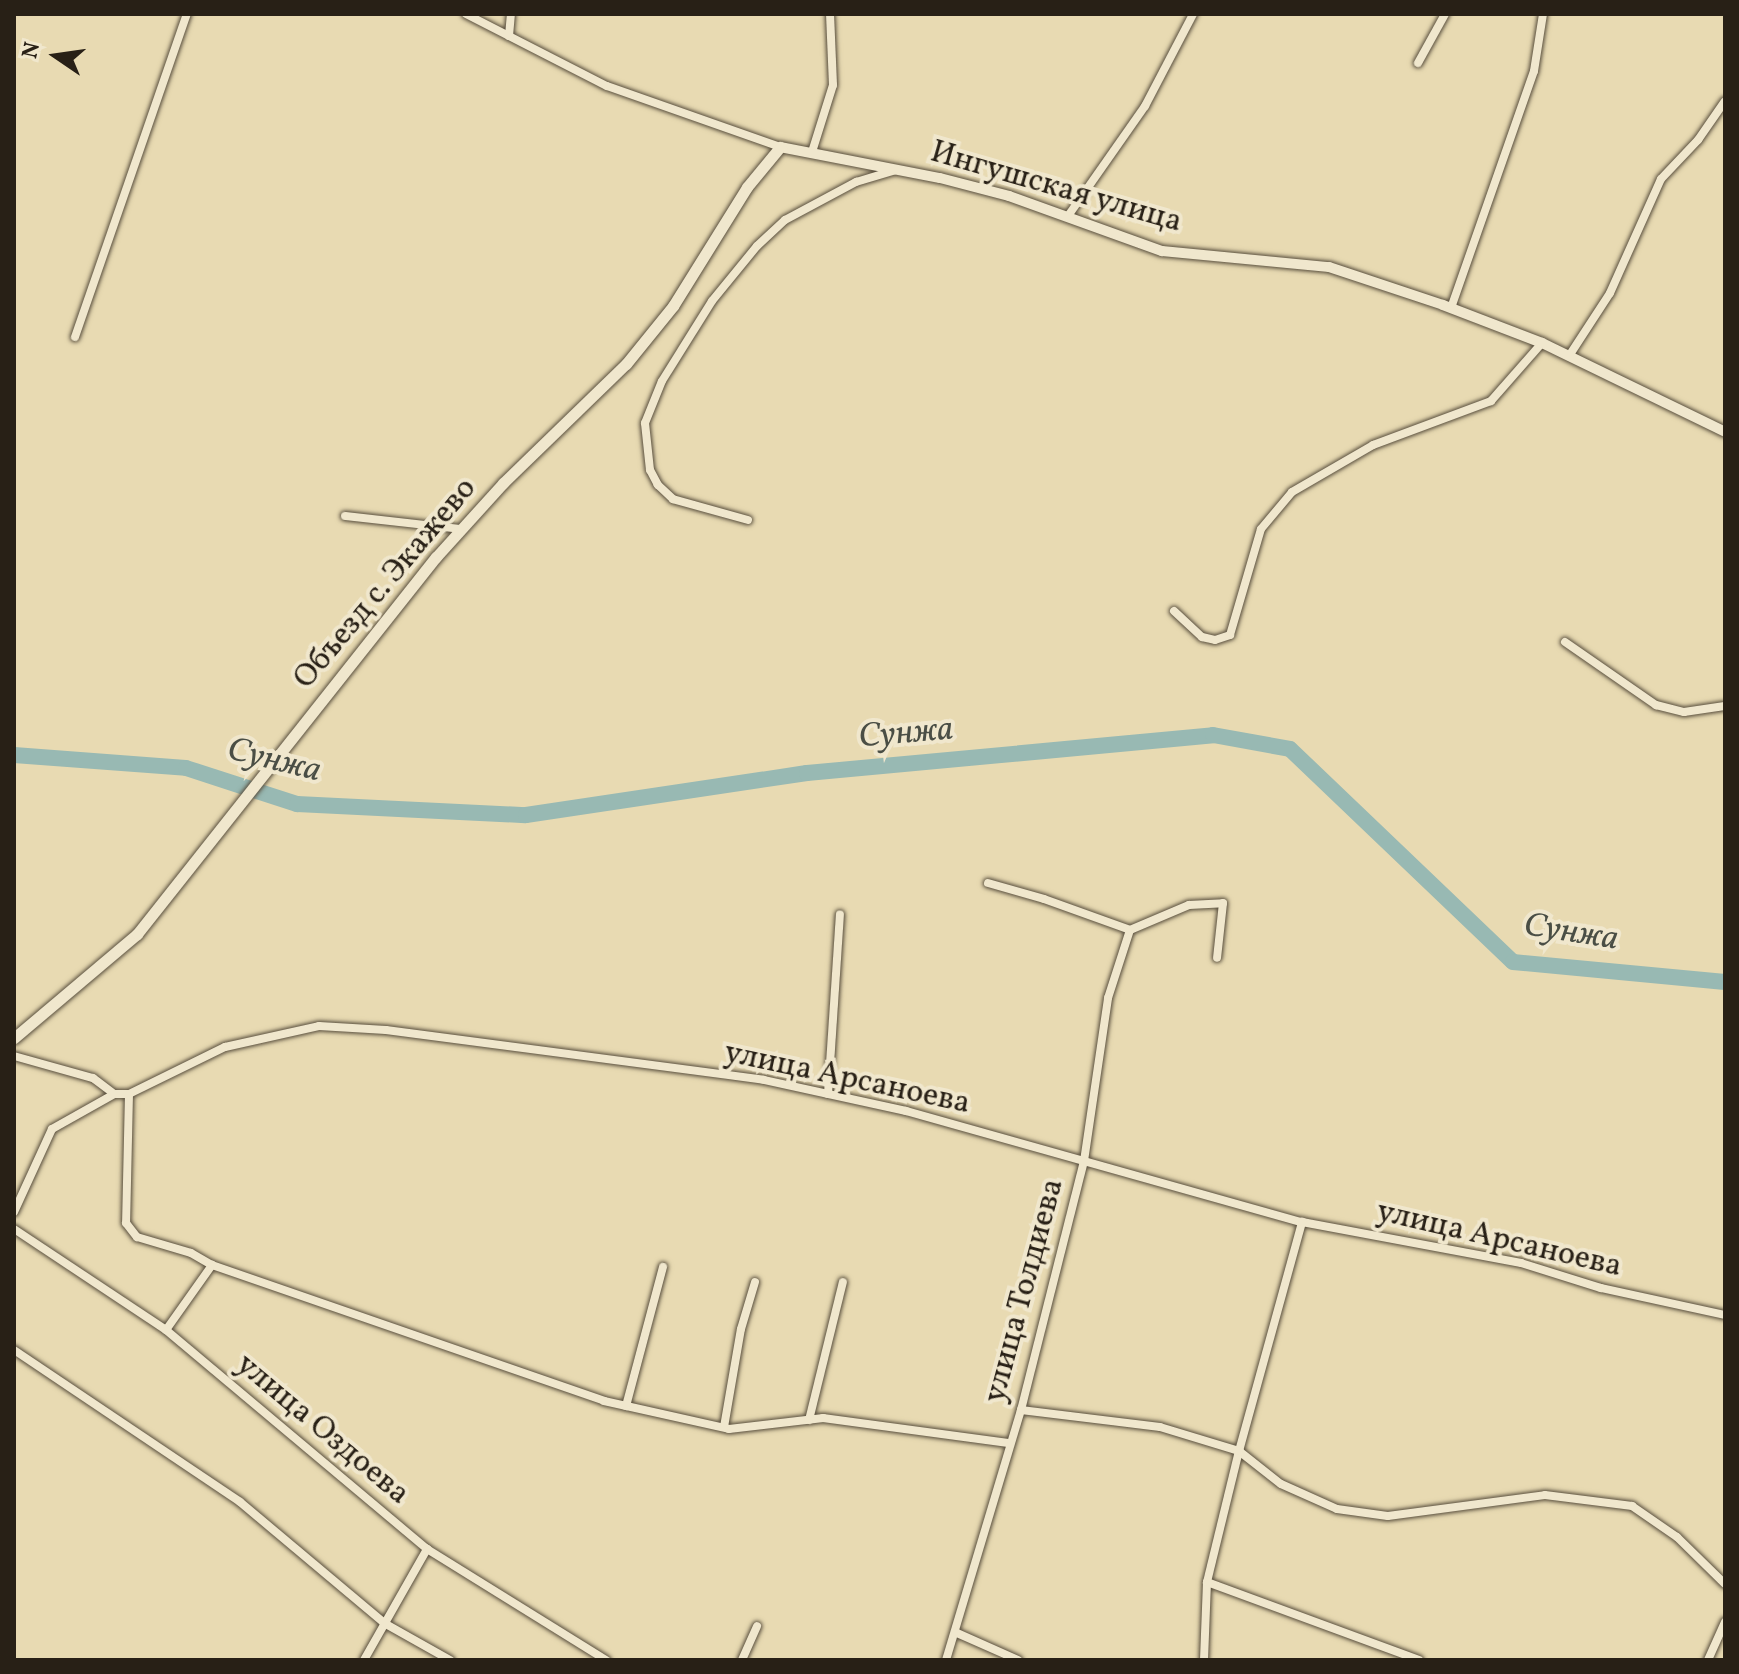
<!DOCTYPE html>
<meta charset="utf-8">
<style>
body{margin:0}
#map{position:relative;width:1739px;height:1674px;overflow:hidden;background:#e8dab2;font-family:Vollkorn,serif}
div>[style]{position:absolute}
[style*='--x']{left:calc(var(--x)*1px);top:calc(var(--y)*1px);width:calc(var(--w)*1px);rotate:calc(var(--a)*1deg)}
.river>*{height:16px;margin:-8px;padding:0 8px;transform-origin:8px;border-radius:8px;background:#98b9b3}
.roads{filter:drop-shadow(0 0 2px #584e3d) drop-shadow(0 0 2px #584e3d)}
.minor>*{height:8px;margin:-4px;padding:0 4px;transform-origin:4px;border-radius:4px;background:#f0e7cd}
.tertiary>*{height:10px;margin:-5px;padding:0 5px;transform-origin:5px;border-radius:5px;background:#f0e7cd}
.secondary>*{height:11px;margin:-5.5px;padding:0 5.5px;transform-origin:5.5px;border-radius:5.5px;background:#f0e7cd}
span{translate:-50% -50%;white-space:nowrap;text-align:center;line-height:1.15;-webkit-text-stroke:8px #f0e7cd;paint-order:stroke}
.street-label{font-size:32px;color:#282016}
.water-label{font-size:34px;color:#4a4e45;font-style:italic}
.frame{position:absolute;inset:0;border:16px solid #282016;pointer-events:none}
.north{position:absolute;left:16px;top:16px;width:80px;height:80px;-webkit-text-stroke:6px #f0e7cd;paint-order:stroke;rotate:283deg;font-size:22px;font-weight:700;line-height:32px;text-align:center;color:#282016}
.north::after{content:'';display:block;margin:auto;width:28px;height:36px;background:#282016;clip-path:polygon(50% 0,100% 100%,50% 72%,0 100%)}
</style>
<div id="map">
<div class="river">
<i style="--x:14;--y:755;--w:172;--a:4.3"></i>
<i style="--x:186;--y:768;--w:117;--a:18"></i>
<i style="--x:297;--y:804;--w:229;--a:2.8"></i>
<i style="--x:526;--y:815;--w:284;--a:-8.5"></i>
<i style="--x:807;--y:773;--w:408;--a:-5.3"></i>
<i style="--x:1213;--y:735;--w:78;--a:10.3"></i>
<i style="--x:1290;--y:749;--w:308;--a:43.7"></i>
<i style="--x:1513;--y:962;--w:213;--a:5.4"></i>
</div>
<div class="roads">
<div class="minor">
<i style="--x:466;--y:14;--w:158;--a:27.1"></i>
<i style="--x:607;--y:86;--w:183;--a:19.4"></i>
<i style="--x:509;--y:36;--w:22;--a:-85"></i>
<i style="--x:1418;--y:63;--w:56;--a:-61.1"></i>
<i style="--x:812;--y:152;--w:70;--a:-72.6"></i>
<i style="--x:833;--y:85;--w:71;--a:-92.4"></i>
<i style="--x:1068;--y:216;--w:134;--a:-55"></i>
<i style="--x:1145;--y:106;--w:104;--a:-62.4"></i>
<i style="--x:1451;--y:308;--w:251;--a:-70.7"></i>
<i style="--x:1534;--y:71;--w:58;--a:-81"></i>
<i style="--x:75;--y:337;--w:342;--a:-70.9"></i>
<i style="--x:1569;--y:356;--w:75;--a:-56.9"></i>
<i style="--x:1610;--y:293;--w:125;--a:-65.9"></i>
<i style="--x:1661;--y:179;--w:54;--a:-46.5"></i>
<i style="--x:1698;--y:140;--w:47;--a:-55.3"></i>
<i style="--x:345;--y:516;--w:116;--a:6.4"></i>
<i style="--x:748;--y:520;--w:78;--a:-164.4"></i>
<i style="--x:673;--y:499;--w:21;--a:-137"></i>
<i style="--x:658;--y:485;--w:17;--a:-118"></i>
<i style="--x:650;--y:470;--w:47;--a:-96.1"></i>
<i style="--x:645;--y:423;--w:45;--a:-68"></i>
<i style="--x:662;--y:381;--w:94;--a:-58"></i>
<i style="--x:712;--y:301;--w:71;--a:-50.7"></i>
<i style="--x:757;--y:246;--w:38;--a:-43"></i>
<i style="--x:785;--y:220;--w:81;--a:-28.2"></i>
<i style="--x:856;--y:182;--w:42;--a:-16.7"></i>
<i style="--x:1174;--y:611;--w:38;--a:43"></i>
<i style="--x:1202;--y:637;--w:13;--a:13"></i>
<i style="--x:1215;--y:640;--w:16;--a:-18"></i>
<i style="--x:1230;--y:635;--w:110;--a:-73.7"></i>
<i style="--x:1261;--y:529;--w:48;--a:-50"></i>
<i style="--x:1292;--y:492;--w:94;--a:-30.1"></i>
<i style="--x:1373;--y:445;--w:126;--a:-20.4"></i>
<i style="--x:1491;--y:401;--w:77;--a:-48.7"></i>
<i style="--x:1565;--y:642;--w:111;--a:34.7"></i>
<i style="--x:1656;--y:705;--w:29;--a:14"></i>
<i style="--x:1684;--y:712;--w:41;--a:-8.3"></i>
<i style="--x:988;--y:883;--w:58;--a:15.9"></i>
<i style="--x:1044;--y:899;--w:91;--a:19.8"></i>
<i style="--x:1130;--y:930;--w:64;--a:-23"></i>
<i style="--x:1189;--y:905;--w:34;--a:-3"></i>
<i style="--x:1223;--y:903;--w:55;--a:96.2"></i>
<i style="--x:14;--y:1056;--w:82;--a:15.6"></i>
<i style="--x:93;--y:1078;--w:26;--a:37"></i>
<i style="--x:129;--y:1094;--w:129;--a:91.3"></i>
<i style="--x:126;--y:1223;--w:18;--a:52"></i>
<i style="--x:137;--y:1237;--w:56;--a:16.5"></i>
<i style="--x:191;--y:1253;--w:24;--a:30"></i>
<i style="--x:828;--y:1094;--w:180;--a:-86.2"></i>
<i style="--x:14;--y:1212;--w:91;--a:-65.4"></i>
<i style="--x:52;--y:1129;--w:71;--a:-29.4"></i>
<i style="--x:114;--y:1094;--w:15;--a:0"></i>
<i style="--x:129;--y:1094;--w:107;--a:-26.1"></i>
<i style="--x:225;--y:1047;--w:96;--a:-12.6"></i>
<i style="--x:319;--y:1026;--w:67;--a:3.4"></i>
<i style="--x:386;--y:1030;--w:381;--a:7.5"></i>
<i style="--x:764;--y:1080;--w:145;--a:12.3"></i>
<i style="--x:906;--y:1111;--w:411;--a:15.7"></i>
<i style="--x:1302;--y:1222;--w:223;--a:10.6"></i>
<i style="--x:1521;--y:1263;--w:84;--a:17.4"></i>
<i style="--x:1601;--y:1288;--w:127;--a:12.3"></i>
<i style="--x:14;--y:1229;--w:182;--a:33.6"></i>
<i style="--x:166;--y:1330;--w:341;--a:40"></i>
<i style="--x:427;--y:1549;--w:211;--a:31.8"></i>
<i style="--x:166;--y:1330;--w:80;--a:-54.7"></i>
<i style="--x:212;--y:1265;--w:415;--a:19.1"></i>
<i style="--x:604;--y:1401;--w:128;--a:12.6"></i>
<i style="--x:729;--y:1429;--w:95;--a:-6.7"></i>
<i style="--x:823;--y:1418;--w:187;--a:7.7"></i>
<i style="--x:14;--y:1350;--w:272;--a:33.9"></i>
<i style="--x:240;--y:1502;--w:188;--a:40"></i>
<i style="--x:384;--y:1623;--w:76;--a:29.3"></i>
<i style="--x:626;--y:1406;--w:144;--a:-75.1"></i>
<i style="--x:1021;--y:1410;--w:140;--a:7"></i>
<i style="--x:1160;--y:1427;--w:83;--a:16.9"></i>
<i style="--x:1239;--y:1451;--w:53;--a:38.2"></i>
<i style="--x:1281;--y:1484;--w:61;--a:24.1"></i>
<i style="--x:1337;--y:1509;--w:51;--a:7.8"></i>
<i style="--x:1388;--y:1516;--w:158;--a:-7.6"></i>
<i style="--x:1545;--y:1495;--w:88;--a:7.2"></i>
<i style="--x:1632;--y:1506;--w:55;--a:34.6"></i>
<i style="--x:1677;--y:1537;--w:67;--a:44.4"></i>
<i style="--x:809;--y:1420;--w:142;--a:-76.2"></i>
<i style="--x:724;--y:1427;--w:99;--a:-80.2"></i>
<i style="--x:741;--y:1329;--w:49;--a:-73.4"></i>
<i style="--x:1207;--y:1582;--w:226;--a:20.2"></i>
<i style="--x:957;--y:1633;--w:67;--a:23.9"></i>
<i style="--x:364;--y:1660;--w:128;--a:-60.4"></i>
<i style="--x:742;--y:1660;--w:37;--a:-66"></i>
<i style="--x:946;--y:1660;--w:261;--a:-73.3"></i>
<i style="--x:1021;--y:1410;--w:257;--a:-75.8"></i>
<i style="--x:1084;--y:1161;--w:165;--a:-81.6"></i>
<i style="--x:1108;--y:998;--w:71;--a:-72.1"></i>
<i style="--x:1204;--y:1660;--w:78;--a:-87.8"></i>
<i style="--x:1207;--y:1582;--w:135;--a:-76.3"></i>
<i style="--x:1239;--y:1451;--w:238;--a:-74.6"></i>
<i style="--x:1708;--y:1660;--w:42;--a:-65.9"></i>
</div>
<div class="tertiary">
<i style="--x:780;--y:147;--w:163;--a:11"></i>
<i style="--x:940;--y:178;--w:71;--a:14.6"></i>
<i style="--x:1009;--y:196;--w:163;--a:19.8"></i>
<i style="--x:1162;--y:251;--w:168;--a:5.5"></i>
<i style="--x:1329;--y:267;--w:120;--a:18.4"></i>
<i style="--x:1443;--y:305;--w:106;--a:21"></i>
<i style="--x:1542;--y:343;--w:203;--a:25.9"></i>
</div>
<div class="secondary">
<i style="--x:14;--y:1038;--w:161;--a:-40.2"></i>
<i style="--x:137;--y:934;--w:481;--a:-51.6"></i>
<i style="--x:436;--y:557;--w:100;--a:-47.8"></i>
<i style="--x:503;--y:483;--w:171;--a:-44.1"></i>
<i style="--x:626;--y:364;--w:75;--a:-51"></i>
<i style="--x:673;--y:306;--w:140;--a:-58.1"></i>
<i style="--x:747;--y:187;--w:52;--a:-50.5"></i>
</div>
</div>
<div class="street-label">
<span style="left:1056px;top:188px;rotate:16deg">Ингушская улица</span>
<span style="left:386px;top:584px;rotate:-50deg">Объезд с. Экажево</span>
<span style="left:847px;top:1079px;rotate:12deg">улица Арсаноева</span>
<span style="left:1499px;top:1240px;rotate:13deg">улица Арсаноева</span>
<span style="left:1025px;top:1291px;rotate:-75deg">улица Толдиева</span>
<span style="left:322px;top:1430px;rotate:40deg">улица Оздоева</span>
</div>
<div class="water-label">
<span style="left:906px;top:734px;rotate:-5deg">Сунжа</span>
<span style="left:274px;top:761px;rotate:14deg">Сунжа</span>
<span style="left:1571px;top:933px;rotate:9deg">Сунжа</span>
</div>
<div class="frame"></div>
<div class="north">N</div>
</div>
